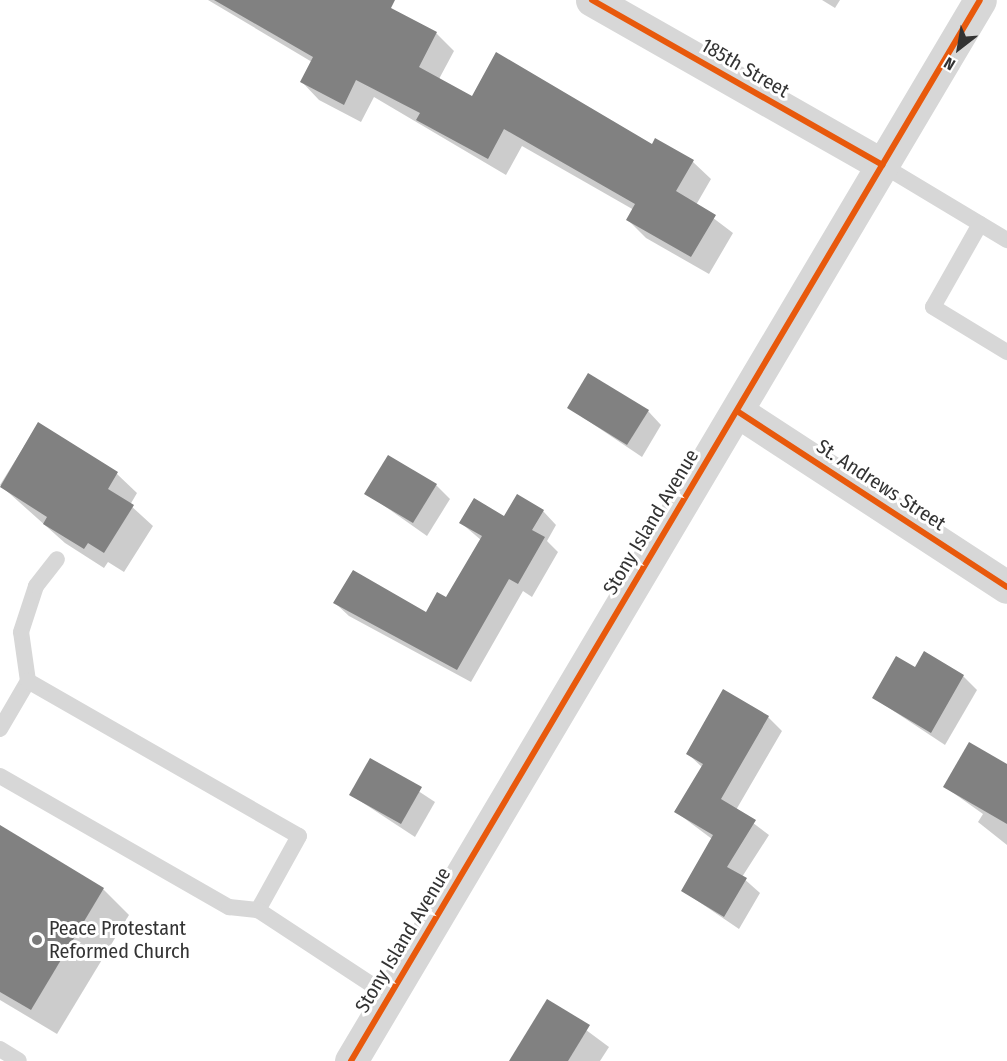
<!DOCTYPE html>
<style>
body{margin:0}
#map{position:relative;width:1007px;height:1061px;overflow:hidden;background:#fff;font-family:"Fira Sans Condensed",sans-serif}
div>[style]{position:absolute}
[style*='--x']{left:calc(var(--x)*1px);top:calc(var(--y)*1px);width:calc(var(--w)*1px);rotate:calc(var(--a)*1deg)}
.shadow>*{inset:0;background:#0003}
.building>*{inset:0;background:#818181}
.service>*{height:16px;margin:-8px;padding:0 8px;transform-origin:8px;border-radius:8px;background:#d7d7d7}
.minor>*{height:33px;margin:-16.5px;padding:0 16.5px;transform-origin:16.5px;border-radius:16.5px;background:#d7d7d7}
.tertiary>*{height:33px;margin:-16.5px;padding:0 16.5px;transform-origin:16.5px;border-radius:16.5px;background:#d7d7d7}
.cycleway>*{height:6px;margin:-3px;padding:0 3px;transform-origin:3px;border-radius:3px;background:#e8590c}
.dots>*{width:16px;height:16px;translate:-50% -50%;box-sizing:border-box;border:3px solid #fff;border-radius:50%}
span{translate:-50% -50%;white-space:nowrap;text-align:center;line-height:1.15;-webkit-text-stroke:6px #fff;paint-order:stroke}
.street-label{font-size:20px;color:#333}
.poi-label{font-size:20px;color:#333}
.left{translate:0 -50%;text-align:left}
.north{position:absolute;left:929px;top:18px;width:60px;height:60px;-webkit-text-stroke:4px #fff;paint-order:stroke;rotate:211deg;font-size:16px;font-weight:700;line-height:24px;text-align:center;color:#333}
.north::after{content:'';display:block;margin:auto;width:21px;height:27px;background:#333;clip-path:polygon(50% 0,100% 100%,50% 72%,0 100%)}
</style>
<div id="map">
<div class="shadow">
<i style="clip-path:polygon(208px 0,374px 0,436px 33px,454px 51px,439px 79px,473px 98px,693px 162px,711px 179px,696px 205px,733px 233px,709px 274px,646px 238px,628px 220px,634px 210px,522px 146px,506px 175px,374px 97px,361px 122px,319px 100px,302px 82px,312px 62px)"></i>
<i style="clip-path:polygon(822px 0,840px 0,835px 8px)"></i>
<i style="clip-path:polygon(569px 408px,648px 411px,661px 425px,642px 457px)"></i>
<i style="clip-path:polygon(38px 424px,117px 474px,137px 493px,130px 505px,153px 526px,124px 572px,108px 562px,104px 568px,65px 543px,0 485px)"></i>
<i style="clip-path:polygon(436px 485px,450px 499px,427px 536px,366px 493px)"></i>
<i style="clip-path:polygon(543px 511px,556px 525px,547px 541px,558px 552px,532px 597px,523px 591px,471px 682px,349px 616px,335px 603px,426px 614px,447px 600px,481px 540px,461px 523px)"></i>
<i style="clip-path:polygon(916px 669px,963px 676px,977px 690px,945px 745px,874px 698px)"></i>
<i style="clip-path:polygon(768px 717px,782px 731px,736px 810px,769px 835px,742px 877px,760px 893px,739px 929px,683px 891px,712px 839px,676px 812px,703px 768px,688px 754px)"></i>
<i style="clip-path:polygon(371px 760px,435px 802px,415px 837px,351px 795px)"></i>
<i style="clip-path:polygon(1007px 766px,1007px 845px,978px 822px,983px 814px,945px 787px)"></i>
<i style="clip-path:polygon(0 827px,103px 889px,129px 915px,57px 1034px,0 1000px)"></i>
<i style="clip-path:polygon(547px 1001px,609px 1047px,600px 1061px,510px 1061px)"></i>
</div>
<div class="building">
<i style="clip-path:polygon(214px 0,395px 0,391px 8px,437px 32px,419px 67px,472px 96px,496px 52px,652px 144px,655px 138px,694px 160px,676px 191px,716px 215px,691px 257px,626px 220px,635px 204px,504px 129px,488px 159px,416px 120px,420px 113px,356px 80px,344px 105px,300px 82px,313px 57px)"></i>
<i style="clip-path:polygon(588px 373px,649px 410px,627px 445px,567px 408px)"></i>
<i style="clip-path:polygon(38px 422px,118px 472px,108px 489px,134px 505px,104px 553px,88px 543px,84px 549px,43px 524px,47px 517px,0 487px)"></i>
<i style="clip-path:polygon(388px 455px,437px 484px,413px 523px,364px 494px)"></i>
<i style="clip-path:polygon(517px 494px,544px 510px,532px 530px,545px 537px,518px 584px,509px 579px,457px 670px,333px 603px,353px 570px,426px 612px,437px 592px,446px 597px,482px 536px,459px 523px,474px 498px,504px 516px)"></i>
<i style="clip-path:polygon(924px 651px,964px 675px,931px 733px,872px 698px,896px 656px,915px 667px)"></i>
<i style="clip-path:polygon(723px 689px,769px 716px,721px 799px,756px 820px,727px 867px,747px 878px,724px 917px,681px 891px,713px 835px,674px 812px,703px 764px,686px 754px)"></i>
<i style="clip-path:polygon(969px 742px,1007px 764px,1007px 824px,943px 787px)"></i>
<i style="clip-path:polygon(370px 758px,422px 787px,401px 824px,349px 795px)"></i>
<i style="clip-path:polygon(0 825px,104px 888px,31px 1010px,0 992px)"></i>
<i style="clip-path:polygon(547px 999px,590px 1025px,568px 1061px,509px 1061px)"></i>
</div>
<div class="service">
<i style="--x:882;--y:165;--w:146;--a:31"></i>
<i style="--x:980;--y:224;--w:95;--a:119.5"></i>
<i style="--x:933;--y:307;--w:87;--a:31.3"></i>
<i style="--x:28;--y:681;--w:49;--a:-98.1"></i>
<i style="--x:21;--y:632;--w:48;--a:-71.9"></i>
<i style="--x:36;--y:586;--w:34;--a:-52"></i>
<i style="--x:0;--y:729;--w:56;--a:-59.7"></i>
<i style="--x:28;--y:681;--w:312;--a:29.8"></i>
<i style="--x:299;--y:836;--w:85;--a:119"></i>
<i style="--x:0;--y:776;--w:264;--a:29.8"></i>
<i style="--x:229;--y:907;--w:29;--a:6"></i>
<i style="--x:258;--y:910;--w:157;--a:33.3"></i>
<i style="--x:0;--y:1049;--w:22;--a:32"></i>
</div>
<div class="minor">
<i style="--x:592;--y:0;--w:334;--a:29.6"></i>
<i style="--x:737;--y:411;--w:322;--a:33.1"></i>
</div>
<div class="tertiary">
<i style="--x:351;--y:1061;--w:1233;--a:-59.34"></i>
</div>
<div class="cycleway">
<i style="--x:592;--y:0;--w:334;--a:29.6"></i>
<i style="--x:737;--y:411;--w:322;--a:33.1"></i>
<i style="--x:351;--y:1061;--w:1233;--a:-59.34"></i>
</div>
<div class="dots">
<i style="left:37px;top:940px;background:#7a7a7a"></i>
</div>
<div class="street-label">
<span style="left:745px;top:68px;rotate:30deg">185th Street</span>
<span style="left:881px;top:485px;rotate:33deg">St. Andrews Street</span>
<span style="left:651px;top:522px;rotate:-59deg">Stony Island Avenue</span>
<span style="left:403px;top:940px;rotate:-59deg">Stony Island Avenue</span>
</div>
<div class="poi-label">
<span class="left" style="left:49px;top:940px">Peace Protestant<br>Reformed Church</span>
</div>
<div class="north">N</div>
</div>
